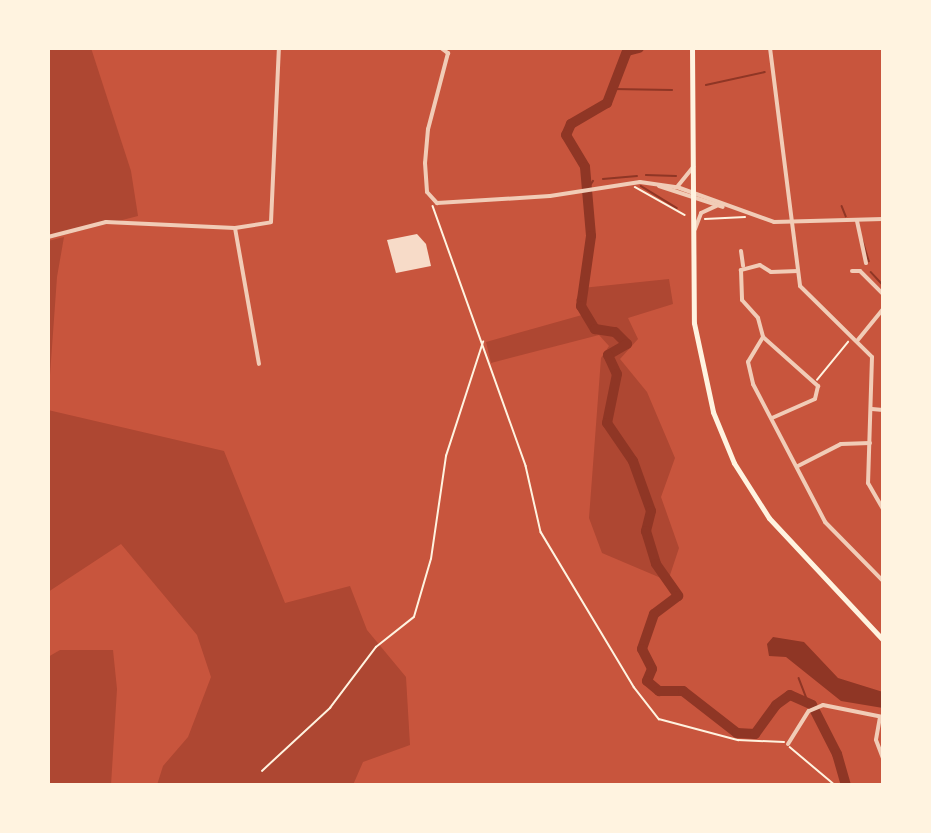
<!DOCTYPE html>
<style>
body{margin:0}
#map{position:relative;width:931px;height:833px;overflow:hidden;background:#c8553d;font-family:Figtree,sans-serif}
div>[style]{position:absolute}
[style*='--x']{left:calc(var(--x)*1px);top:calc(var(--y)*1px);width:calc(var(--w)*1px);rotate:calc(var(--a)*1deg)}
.green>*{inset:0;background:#ae4732}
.water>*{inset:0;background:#8f3625}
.stream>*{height:1.5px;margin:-0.75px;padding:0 0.75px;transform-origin:0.75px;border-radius:0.75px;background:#8f3625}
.river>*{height:10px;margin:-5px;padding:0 5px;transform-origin:5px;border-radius:5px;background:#8f3625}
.building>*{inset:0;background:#f7dbc8}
.path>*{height:1.5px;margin:-0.75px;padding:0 0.75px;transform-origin:0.75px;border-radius:0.75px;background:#fff3e0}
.minor>*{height:4px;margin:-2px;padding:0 2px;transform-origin:2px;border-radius:2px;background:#f1ccb7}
.secondary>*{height:5px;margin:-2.5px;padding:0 2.5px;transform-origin:2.5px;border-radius:2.5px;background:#fff3e0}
span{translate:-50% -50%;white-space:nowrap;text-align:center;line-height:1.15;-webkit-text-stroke:6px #fff3e0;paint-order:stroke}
.frame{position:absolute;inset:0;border:50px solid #fff3e0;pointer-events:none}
</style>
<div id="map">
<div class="green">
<i style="clip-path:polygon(48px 48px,91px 48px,131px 171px,138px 216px,48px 239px)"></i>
<i style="clip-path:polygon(64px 237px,57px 277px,48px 403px,48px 241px)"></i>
<i style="clip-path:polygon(669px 279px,673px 304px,628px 318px,638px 339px,620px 359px,647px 392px,675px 458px,661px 497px,679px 548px,668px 581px,602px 553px,589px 518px,601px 358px,609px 346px,599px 335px,491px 363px,486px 342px,582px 315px,576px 300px,582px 288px)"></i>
<i style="clip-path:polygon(48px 410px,224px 451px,285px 603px,350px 586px,367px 630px,406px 677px,410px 745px,363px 762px,353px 785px,157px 785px,163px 766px,188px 737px,211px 677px,197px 635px,121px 544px,48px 592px)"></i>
<i style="clip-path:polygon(60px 650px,113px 650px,117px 689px,111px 785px,48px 785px,48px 657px)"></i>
</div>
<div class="water">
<i style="clip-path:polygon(773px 637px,804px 642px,838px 678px,883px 692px,883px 708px,841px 701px,786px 657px,769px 656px,767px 644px)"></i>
</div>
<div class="stream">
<i style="--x:706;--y:85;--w:60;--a:-12.4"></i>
<i style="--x:613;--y:89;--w:59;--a:1"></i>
<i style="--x:646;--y:175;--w:30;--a:2"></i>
<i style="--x:603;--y:179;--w:34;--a:-5"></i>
<i style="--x:641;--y:186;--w:42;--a:31.4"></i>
<i style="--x:589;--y:187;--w:7;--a:-56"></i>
<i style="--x:842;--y:206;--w:11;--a:68"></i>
<i style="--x:863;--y:241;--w:21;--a:73"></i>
<i style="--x:871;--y:272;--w:18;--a:47"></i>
<i style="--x:799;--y:678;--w:28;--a:69"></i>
</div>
<div class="river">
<i style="--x:639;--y:48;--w:12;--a:166"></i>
<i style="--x:627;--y:51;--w:56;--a:111"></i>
<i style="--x:607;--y:103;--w:42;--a:149.7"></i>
<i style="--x:571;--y:124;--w:12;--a:114"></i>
<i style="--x:566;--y:135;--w:37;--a:59"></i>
<i style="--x:585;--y:167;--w:69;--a:85"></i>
<i style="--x:591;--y:236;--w:71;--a:98.1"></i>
<i style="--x:581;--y:306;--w:27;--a:59"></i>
<i style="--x:595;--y:329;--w:20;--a:9"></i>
<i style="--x:615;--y:332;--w:17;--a:45"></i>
<i style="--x:627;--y:344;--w:22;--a:150"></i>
<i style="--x:608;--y:355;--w:21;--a:65"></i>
<i style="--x:617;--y:374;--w:50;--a:101.5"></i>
<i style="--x:607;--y:423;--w:46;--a:55.6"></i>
<i style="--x:633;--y:461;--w:53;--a:70.2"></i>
<i style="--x:651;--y:511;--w:21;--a:104"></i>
<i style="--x:646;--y:531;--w:34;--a:73"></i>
<i style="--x:656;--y:564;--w:39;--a:55"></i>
<i style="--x:678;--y:596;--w:30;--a:143"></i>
<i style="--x:654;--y:614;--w:37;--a:109"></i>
<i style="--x:642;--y:649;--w:22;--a:63"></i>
<i style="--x:652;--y:669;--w:13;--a:113"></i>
<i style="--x:647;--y:681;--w:16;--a:40"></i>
<i style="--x:659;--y:691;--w:24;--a:0"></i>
<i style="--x:683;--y:691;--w:68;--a:37.9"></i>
<i style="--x:737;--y:733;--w:18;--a:3"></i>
<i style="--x:755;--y:734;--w:36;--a:-54"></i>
<i style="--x:776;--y:705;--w:17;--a:-36"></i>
<i style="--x:790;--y:695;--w:24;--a:24"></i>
<i style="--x:812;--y:705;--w:55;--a:63"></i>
<i style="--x:837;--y:754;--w:32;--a:74"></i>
</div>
<div class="building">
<i style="clip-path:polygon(417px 234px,426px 244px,431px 266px,396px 273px,387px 240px)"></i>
</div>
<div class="path">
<i style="--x:635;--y:187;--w:57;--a:29.2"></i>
<i style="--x:433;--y:206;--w:276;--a:70.3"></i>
<i style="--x:526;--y:466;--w:68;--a:77.2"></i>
<i style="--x:541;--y:532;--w:181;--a:59"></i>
<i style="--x:634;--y:687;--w:41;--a:52"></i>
<i style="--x:659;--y:719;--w:82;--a:14.9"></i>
<i style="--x:738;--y:740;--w:46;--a:2.5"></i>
<i style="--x:705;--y:219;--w:40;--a:-2.9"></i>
<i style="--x:817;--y:380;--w:49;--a:-50.8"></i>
<i style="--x:790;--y:747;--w:59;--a:40.2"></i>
<i style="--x:262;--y:771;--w:93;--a:-42.8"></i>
<i style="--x:330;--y:708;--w:76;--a:-53"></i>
<i style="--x:376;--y:647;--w:48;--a:-38.3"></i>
<i style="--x:414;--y:617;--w:60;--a:-73.7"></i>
<i style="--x:431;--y:559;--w:104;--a:-81.7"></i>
<i style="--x:446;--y:456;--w:120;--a:-72"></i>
</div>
<div class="minor">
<i style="--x:441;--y:48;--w:9;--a:36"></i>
<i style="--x:448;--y:53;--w:79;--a:104.7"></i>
<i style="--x:428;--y:129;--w:34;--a:95"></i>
<i style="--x:425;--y:163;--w:29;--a:86"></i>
<i style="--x:427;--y:192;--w:15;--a:48"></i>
<i style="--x:437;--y:203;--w:113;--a:-3.5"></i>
<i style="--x:550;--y:196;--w:91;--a:-8.8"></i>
<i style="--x:640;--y:182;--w:37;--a:8"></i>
<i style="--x:677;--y:187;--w:103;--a:19.8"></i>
<i style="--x:774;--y:222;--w:109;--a:-1.6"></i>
<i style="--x:770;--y:48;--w:240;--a:82.8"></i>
<i style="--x:800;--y:286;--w:101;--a:44.6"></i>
<i style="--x:872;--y:357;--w:126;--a:91.8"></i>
<i style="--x:868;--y:483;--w:30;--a:60"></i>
<i style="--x:883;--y:53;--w:5;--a:90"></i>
<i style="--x:659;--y:186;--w:67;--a:18.2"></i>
<i style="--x:677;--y:187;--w:26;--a:-51"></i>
<i style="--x:857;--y:221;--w:43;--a:77.9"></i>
<i style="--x:235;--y:228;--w:138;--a:80"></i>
<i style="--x:695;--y:229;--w:17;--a:-69"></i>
<i style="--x:701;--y:213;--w:17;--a:-25"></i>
<i style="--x:48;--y:237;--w:60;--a:-14.5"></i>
<i style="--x:106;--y:222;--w:129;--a:2.7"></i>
<i style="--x:235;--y:228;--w:36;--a:-9"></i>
<i style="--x:271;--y:222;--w:174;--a:-87.4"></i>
<i style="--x:741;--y:251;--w:15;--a:82"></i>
<i style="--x:798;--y:271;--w:27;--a:178"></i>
<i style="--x:771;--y:272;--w:13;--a:-148"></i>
<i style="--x:760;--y:265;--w:20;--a:165"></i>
<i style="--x:741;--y:270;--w:30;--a:88"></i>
<i style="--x:742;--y:300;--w:24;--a:48"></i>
<i style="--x:758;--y:318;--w:20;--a:75"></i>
<i style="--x:763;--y:337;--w:29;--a:121"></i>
<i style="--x:748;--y:362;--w:23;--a:77"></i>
<i style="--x:753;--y:384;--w:156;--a:62.4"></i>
<i style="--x:825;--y:522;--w:83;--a:45.5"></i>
<i style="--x:852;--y:271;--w:8;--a:0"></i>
<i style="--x:860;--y:271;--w:33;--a:45"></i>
<i style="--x:763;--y:337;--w:74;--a:41.7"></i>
<i style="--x:818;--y:386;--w:13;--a:103"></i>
<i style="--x:815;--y:399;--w:47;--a:156.2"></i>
<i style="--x:857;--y:341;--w:41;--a:-50.9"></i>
<i style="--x:872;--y:409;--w:11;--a:5"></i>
<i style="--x:798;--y:466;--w:48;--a:-27.1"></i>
<i style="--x:841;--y:444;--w:29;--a:-2"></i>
<i style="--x:880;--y:717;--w:23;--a:100"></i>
<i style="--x:876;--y:740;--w:19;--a:69"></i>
<i style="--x:788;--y:744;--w:39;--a:-58"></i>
<i style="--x:809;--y:711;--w:15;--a:-23"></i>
<i style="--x:823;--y:705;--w:61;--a:11.3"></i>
</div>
<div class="secondary">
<i style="--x:692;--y:48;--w:275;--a:89.6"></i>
<i style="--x:694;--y:323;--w:91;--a:77.9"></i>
<i style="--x:713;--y:412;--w:55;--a:67.6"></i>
<i style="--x:734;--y:463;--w:65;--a:57.5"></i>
<i style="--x:769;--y:518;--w:167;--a:46.9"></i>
</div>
<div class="frame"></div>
</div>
